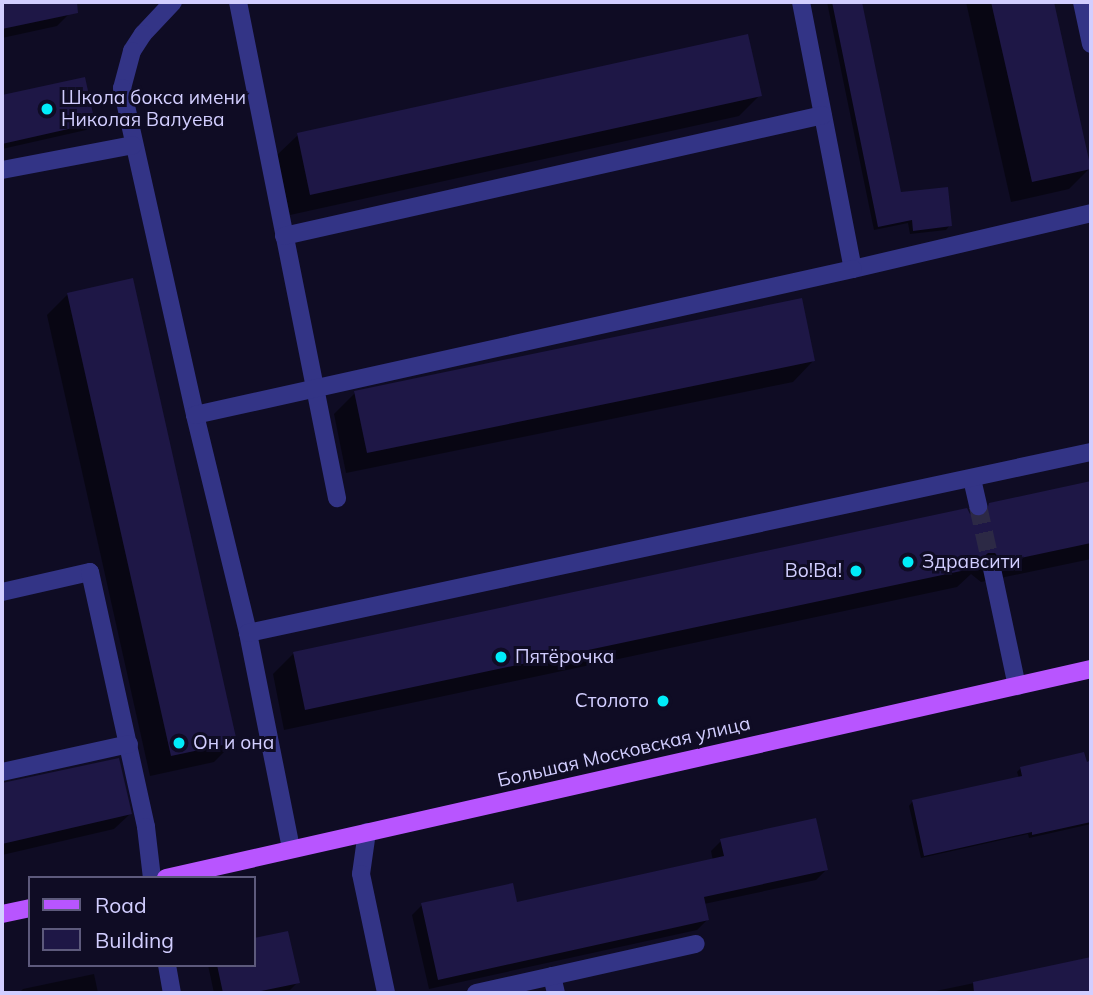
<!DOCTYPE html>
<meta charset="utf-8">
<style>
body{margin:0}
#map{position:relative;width:1093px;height:995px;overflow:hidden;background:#0f0c24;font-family:Mulish,sans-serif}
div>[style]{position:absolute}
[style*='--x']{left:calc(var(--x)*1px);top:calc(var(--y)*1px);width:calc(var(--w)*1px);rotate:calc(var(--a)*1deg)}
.shadow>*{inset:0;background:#0007}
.building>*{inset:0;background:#1e1746}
.minor-tunnel>*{height:18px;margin-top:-9px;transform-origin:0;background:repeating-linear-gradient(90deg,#2c2945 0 18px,transparent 0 27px)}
.minor>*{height:18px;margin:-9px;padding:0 9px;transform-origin:9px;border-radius:9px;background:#333486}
.major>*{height:18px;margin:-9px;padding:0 9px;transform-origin:9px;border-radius:9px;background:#b855ff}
.dots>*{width:19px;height:19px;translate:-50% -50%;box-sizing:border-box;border:4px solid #0f0c24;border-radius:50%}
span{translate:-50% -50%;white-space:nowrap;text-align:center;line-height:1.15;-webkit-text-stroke:6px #0f0c24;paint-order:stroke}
.poi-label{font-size:19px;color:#d2ceff}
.left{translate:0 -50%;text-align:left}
.right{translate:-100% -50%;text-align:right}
.street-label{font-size:19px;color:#d2ceff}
.frame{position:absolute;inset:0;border:4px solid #d2ceff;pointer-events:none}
.legend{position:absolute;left:28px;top:876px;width:228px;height:91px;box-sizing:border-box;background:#0f0c24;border:2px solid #5d5a7c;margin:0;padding:9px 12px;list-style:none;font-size:21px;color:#d2ceff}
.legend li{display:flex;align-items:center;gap:14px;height:35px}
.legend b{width:35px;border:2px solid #5d5a7c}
</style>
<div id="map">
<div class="shadow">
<i style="clip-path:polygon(2px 2px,66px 2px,69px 14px,57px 26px,2px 38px)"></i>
<i style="clip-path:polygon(827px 2px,860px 2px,900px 194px,950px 225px,946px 230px,910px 234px,908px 223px,874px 230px)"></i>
<i style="clip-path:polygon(966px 2px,1052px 2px,1090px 168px,1069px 189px,1011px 202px)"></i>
<i style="clip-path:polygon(84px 79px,93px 122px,86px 130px,2px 149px,2px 97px)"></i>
<i style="clip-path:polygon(760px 95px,739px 116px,290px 215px,277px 155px,298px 135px)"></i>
<i style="clip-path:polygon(68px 294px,235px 741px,214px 762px,150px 776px,47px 315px)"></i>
<i style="clip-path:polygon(813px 361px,793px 382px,346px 473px,334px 414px,355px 393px)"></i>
<i style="clip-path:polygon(1091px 483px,1091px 559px,981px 582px,971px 574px,957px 587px,284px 730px,273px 674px,293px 654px,969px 516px,977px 518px,990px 505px)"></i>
<i style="clip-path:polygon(1091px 762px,1091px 824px,1029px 838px,1028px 834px,921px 858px,909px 806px,912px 802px,1019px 778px,1017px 772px,1021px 768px)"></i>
<i style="clip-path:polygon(2px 785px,5px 785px,130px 814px,114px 829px,2px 855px)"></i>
<i style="clip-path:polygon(721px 841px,826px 870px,816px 880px,704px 904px,707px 920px,697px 930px,429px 989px,412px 915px,422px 905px,515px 904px,713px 861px,711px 851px)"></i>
<i style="clip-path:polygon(287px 933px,298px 982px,290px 990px,214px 993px,208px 965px,254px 965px,254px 940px)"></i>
<i style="clip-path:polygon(1091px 959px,1091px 993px,926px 993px)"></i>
<i style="clip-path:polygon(94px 974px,98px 993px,19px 993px,23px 989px)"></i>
</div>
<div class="building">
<i style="clip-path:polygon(2px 2px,77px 2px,78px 13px,2px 29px)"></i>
<i style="clip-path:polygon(832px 2px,862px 2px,901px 192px,948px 187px,952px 226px,913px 231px,912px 220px,878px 227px)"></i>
<i style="clip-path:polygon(991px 2px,1054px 2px,1091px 169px,1032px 182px)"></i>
<i style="clip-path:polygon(748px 34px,762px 96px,310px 195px,297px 133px)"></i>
<i style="clip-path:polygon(85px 77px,95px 123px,2px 144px,2px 95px)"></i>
<i style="clip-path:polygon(133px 278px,237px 742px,171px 756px,67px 293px)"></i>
<i style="clip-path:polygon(802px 298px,815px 361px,367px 453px,354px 391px)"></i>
<i style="clip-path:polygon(1091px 481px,1091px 543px,1002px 562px,995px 553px,988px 553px,980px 560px,980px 567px,305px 710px,293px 652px,967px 508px,970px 514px,980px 517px,986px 514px,989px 503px)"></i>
<i style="clip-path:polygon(1084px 752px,1087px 762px,1091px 760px,1091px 822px,1032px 835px,1032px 832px,924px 856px,912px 800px,1022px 776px,1020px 767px)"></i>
<i style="clip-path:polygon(119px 758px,132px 814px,2px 844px,2px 783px)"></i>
<i style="clip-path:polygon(816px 818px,828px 870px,704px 897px,709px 920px,438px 980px,421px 903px,513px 883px,517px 902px,724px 856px,720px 839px)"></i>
<i style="clip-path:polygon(288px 931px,300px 983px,252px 993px,223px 993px,217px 965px,254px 965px,254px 938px)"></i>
<i style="clip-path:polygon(1091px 957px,1091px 993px,974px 993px,973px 982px)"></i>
</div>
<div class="minor-tunnel">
<i style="--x:978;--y:506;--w:59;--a:77.4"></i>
</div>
<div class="minor">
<i style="--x:173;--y:2;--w:44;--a:133.2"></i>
<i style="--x:143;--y:34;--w:20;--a:123"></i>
<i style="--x:132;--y:51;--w:38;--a:105"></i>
<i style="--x:122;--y:88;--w:335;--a:77.4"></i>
<i style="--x:195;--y:415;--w:224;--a:76.3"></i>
<i style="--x:248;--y:633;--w:220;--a:78.7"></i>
<i style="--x:238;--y:2;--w:506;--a:78.71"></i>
<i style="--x:801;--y:2;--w:272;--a:79"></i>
<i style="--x:853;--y:269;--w:244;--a:-13.2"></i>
<i style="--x:1082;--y:2;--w:43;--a:77.9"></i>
<i style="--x:2;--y:170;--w:133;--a:-10.8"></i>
<i style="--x:284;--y:236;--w:552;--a:-12.65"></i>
<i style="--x:195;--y:415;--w:674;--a:-12.51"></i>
<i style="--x:972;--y:479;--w:28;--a:77"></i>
<i style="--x:991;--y:564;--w:125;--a:78"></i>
<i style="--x:2;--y:592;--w:90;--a:-12.8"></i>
<i style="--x:90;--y:572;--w:261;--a:77.6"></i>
<i style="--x:146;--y:827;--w:51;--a:83.3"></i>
<i style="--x:248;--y:633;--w:862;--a:-12.12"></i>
<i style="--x:2;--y:772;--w:130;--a:-12.4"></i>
<i style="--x:367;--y:832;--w:42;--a:98.1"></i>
<i style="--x:361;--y:874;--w:122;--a:78.1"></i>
<i style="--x:167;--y:965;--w:28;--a:80"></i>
<i style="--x:552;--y:976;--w:17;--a:77"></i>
<i style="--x:476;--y:993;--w:225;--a:-12.6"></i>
</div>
<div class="major">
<i style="--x:166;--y:878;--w:948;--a:-12.73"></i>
<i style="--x:2;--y:914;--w:29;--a:-12"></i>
</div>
<div class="dots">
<i style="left:47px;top:109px;background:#00ecf9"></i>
<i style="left:908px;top:562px;background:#00ecf9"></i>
<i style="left:856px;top:571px;background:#00ecf9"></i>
<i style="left:501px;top:657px;background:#00ecf9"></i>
<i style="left:663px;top:701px;background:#00ecf9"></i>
<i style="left:179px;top:743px;background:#00ecf9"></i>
</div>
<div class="poi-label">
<span class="left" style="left:61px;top:109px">Школа бокса имени<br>Николая Валуева</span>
<span class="left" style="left:922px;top:562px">Здравсити</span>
<span class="right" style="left:842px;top:571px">Во!Ва!</span>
<span class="left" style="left:515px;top:657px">Пятёрочка</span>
<span class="right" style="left:649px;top:701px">Столото</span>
<span class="left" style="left:193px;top:743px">Он и она</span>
</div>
<div class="street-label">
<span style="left:624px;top:752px;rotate:-13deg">Большая Московская улица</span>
</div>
<div class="frame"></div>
<ul class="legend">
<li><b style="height:9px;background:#b855ff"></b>Road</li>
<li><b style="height:19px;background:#1e1746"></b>Building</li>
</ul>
</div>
